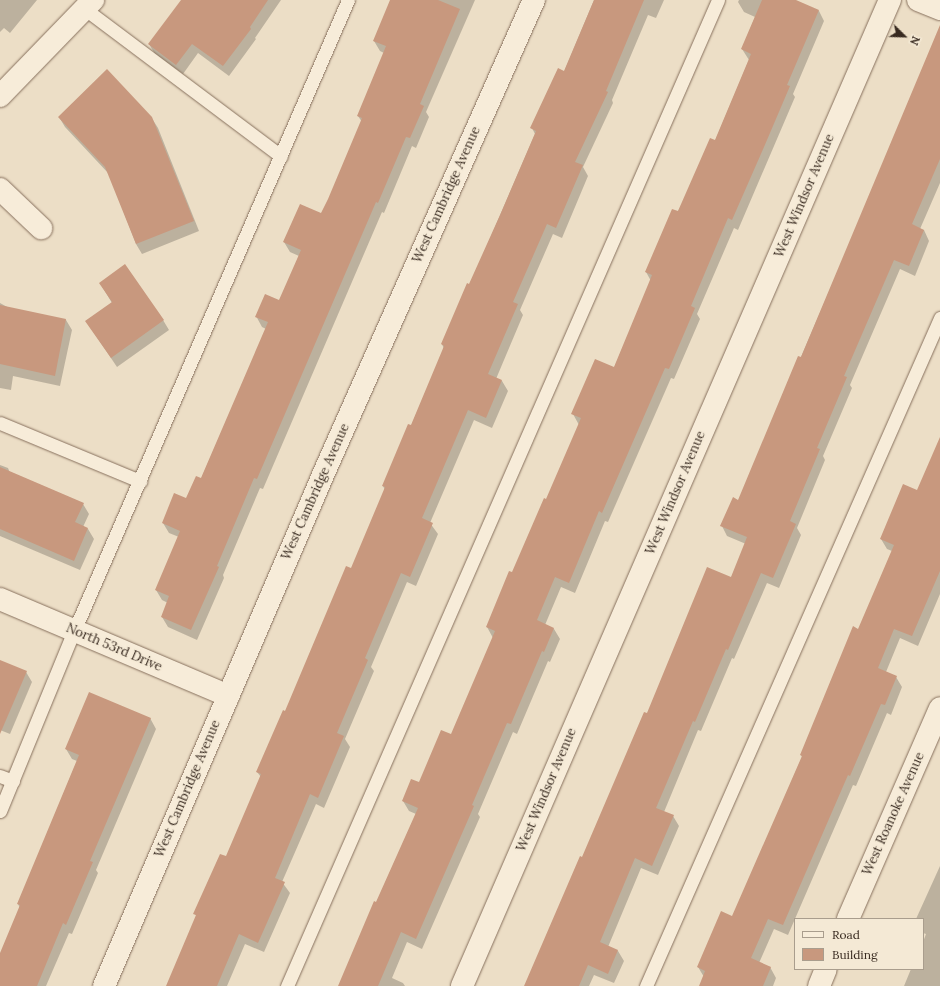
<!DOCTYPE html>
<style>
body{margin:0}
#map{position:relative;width:940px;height:986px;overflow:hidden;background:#ecdec6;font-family:Lora,serif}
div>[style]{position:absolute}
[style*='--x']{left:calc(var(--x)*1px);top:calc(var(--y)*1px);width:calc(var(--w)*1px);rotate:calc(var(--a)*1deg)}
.shadow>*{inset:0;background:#0003}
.building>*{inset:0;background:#c8987e}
.roads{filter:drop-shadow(0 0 1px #87705d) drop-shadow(0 0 1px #87705d)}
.service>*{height:13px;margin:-6.5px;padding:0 6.5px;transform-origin:6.5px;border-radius:6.5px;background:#f7ecd9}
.minor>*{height:22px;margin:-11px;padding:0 11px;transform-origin:11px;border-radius:11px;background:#f7ecd9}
span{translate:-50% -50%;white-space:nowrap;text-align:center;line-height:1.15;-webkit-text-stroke:3px #f4e9d5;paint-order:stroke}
.street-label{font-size:13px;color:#382a20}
.legend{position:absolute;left:794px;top:918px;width:130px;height:52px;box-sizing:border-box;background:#f4e9d5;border:1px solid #a99d8d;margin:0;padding:5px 7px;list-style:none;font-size:12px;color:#382a20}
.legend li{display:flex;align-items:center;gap:8px;height:20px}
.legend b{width:20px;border:1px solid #a99d8d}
.north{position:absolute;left:884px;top:16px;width:40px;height:40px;-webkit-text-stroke:3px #f4e9d5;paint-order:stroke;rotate:113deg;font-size:11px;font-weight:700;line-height:16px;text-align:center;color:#382a20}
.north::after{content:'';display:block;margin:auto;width:14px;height:18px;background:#382a20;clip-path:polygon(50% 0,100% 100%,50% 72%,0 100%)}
</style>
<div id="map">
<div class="shadow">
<i style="clip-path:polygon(0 0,37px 0,10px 33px,4px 28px,0 32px)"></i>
<i style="clip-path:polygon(182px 0,281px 0,255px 38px,256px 39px,229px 76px,198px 53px,183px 74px,155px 54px,149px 44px)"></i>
<i style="clip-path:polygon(392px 0,475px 0,426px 112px,429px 117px,416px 148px,412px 146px,384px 213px,382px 212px,263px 489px,260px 488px,223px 575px,224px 578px,197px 640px,168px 627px,162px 617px,168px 603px,162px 600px,156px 590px,179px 537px,169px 533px,163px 523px,187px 499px,201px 479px,266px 329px,262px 327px,256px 316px,280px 301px,299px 256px,290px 252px,284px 242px,321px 214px,329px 200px,362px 122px,358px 116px,384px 53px,380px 51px,374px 41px)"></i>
<i style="clip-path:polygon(594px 0,664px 0,656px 18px,648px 15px,612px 100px,613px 103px,583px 167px,588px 176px,562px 238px,553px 234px,520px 310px,523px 315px,496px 379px,502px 381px,508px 391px,492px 428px,474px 420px,430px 523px,438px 534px,416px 586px,407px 582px,371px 667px,374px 671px,345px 739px,350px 747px,324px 808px,316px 804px,282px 882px,290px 893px,264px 952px,245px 944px,227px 986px,168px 986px,197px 917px,195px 914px,226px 858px,261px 777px,257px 772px,352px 569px,385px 490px,383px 486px,411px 426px,444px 349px,442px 344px,470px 285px,535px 134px,532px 128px,564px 72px)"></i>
<i style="clip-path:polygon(739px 0,794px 0,819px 11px,824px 21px,793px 94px,795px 97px,738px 230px,734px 228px,697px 314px,700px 319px,674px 379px,671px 378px,608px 522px,605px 521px,575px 593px,561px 587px,545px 625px,554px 629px,560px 639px,550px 662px,548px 661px,517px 734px,513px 732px,478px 814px,480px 817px,422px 949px,407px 942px,392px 978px,403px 983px,405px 986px,339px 986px,416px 814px,409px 811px,403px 801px,419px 783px,452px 735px,493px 638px,487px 627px,547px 501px,579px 425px,573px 414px,614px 368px,651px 281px,646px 272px,715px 141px,749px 60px,742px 49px,755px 17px,744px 12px,738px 2px)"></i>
<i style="clip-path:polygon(940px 54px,940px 183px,920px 229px,924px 230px,929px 241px,915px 276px,900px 269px,850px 385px,852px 388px,823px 456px,825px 460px,797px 528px,801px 535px,779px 588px,767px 583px,734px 659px,732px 658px,701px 731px,698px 730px,664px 812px,673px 816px,679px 826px,658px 875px,641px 868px,608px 947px,618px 951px,624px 961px,614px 983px,594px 975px,589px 986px,526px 986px,647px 714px,731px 578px,746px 544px,727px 536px,722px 526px,739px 501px,905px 115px)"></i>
<i style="clip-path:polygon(59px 117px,151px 117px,158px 128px,199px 231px,142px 254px,136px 244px,109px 174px,65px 127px)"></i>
<i style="clip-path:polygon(100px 283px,163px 320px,169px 330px,117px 367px,86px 321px,112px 303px)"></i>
<i style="clip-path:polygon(0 303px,9px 308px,66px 320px,72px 330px,60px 386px,13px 376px,11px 390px,0 388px)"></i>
<i style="clip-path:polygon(940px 439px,940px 594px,918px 646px,900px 638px,886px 672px,896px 677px,902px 687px,891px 715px,887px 713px,856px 786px,853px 785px,788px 935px,774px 929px,759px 963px,770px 967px,776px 978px,773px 986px,700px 986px,704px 977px,698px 967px,733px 917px,802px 757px,801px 755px,859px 630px,892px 551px,887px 549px,881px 539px,918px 491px)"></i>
<i style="clip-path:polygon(0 465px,8px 468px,10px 473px,83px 504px,89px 514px,83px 527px,88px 529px,94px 539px,80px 570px,0 536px)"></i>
<i style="clip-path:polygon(0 661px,26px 672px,32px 682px,10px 734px,0 730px)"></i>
<i style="clip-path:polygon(150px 718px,156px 729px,96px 870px,98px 873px,72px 934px,69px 933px,46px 986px,0 986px,0 956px,20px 908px,18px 904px,77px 761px,72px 759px,66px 749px)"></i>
<i style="clip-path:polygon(940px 866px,940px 986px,904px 986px,911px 969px,923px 969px,923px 942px,926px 934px,923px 933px,923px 919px,916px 919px)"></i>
</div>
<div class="building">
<i style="clip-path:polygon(181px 0,268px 0,250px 27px,251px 29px,223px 66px,192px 44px,176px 65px,148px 44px)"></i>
<i style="clip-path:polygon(390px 0,438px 0,460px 9px,420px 104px,424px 106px,410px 138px,406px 137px,378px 203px,376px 202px,257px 479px,254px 478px,217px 566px,219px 567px,191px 630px,161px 617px,169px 596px,155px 590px,180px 531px,162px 523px,174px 493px,186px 498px,196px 476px,201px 478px,268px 322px,255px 317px,265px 294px,279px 300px,301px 250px,283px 242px,300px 204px,321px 213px,328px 199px,362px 118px,357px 116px,386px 46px,373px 41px)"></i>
<i style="clip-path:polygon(594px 0,644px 0,606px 91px,608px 92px,575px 162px,583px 165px,556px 228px,547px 224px,513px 302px,518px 304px,488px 374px,502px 380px,486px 418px,468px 410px,422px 518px,433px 523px,410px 577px,401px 573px,365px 658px,368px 660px,337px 733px,344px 736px,318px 798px,310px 794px,275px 878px,285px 882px,258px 943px,239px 934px,217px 986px,166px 986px,196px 915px,193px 914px,220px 854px,226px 856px,261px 774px,256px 772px,283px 710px,285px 711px,346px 566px,351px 568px,385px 487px,382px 486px,408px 424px,411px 425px,444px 346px,441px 344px,467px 283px,469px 284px,500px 215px,536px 131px,530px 128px,558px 68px,564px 71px)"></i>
<i style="clip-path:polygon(762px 0,796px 0,819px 10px,787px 85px,790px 86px,764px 147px,732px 220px,728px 218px,691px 306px,695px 308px,669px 369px,665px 368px,602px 513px,599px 511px,569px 583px,555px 577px,537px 620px,554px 628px,544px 652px,542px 651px,511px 724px,507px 723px,472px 805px,474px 806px,416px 939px,401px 932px,378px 986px,338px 986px,374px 901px,376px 902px,418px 808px,402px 801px,411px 779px,419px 782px,441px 730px,451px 734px,495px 631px,486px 627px,509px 571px,512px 572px,544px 498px,546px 499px,581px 418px,571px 414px,595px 359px,614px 367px,652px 275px,645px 272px,672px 209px,678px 211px,710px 138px,715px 140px,751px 54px,741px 49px)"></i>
<i style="clip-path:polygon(940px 25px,940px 159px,912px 224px,924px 230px,909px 266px,894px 260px,844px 376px,847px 377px,817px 448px,820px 449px,790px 521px,796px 524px,773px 578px,761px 573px,728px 650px,726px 649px,695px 722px,693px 721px,656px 808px,674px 815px,652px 866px,635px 858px,600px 942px,618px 950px,608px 974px,588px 965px,579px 986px,524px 986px,580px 856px,582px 857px,644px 712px,647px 713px,707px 567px,731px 577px,747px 537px,720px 526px,733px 497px,738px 500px,798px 356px,801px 357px)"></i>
<i style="clip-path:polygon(107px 69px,152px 117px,194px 221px,136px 244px,105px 167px,58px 117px)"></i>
<i style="clip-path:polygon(125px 264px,164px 320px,111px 358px,85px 321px,112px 302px,99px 283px)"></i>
<i style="clip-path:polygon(0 305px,66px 319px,55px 376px,0 364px)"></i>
<i style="clip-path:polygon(940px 437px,940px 571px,912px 636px,894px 629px,878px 668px,897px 676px,885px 705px,881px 704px,850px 776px,848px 775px,783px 925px,768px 919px,751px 958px,771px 967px,763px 986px,699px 986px,705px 971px,697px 967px,721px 911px,732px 916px,802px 756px,800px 755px,853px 626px,858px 629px,894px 545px,880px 539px,903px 484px,917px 490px)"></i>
<i style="clip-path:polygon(0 467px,84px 503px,75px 522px,88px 528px,74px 561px,0 529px)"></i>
<i style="clip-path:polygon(0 660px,27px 671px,0 734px)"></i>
<i style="clip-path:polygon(89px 692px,151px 718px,90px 861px,93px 862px,66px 925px,63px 923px,37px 986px,0 986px,0 953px,20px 905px,17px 904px,79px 755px,65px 749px)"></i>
</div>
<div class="roads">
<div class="service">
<i style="--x:85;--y:9;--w:245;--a:36.9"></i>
<i style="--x:0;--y:423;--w:152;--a:22.5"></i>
<i style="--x:0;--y:776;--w:14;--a:21"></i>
<i style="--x:0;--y:811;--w:195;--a:-67.7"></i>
<i style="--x:74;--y:631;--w:688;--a:-66.53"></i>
<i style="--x:287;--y:986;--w:1076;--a:-66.39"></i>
<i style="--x:646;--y:986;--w:730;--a:-66.24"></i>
</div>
<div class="minor">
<i style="--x:918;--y:0;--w:24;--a:22"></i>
<i style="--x:0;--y:96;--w:134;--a:-45.9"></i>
<i style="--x:0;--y:189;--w:57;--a:43.6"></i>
<i style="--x:0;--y:599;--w:248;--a:23"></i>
<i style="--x:848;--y:919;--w:230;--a:-66.4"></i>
<i style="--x:104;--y:986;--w:556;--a:-66.8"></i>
<i style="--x:323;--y:475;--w:520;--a:-66.05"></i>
<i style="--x:462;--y:986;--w:1075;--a:-66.54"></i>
<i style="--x:819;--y:986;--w:18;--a:-68"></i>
</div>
</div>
<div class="street-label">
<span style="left:447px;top:195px;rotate:-66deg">West Cambridge Avenue</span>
<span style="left:805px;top:196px;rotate:-67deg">West Windsor Avenue</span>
<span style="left:316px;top:492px;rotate:-66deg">West Cambridge Avenue</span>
<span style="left:676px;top:493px;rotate:-67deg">West Windsor Avenue</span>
<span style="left:114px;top:648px;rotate:23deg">North 53rd Drive</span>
<span style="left:188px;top:789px;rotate:-67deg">West Cambridge Avenue</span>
<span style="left:547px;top:790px;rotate:-67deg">West Windsor Avenue</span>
<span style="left:894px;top:814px;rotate:-66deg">West Roanoke Avenue</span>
</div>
<ul class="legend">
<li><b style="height:5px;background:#f7ecd9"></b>Road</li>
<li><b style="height:11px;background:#c8987e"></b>Building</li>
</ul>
<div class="north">N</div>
</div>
